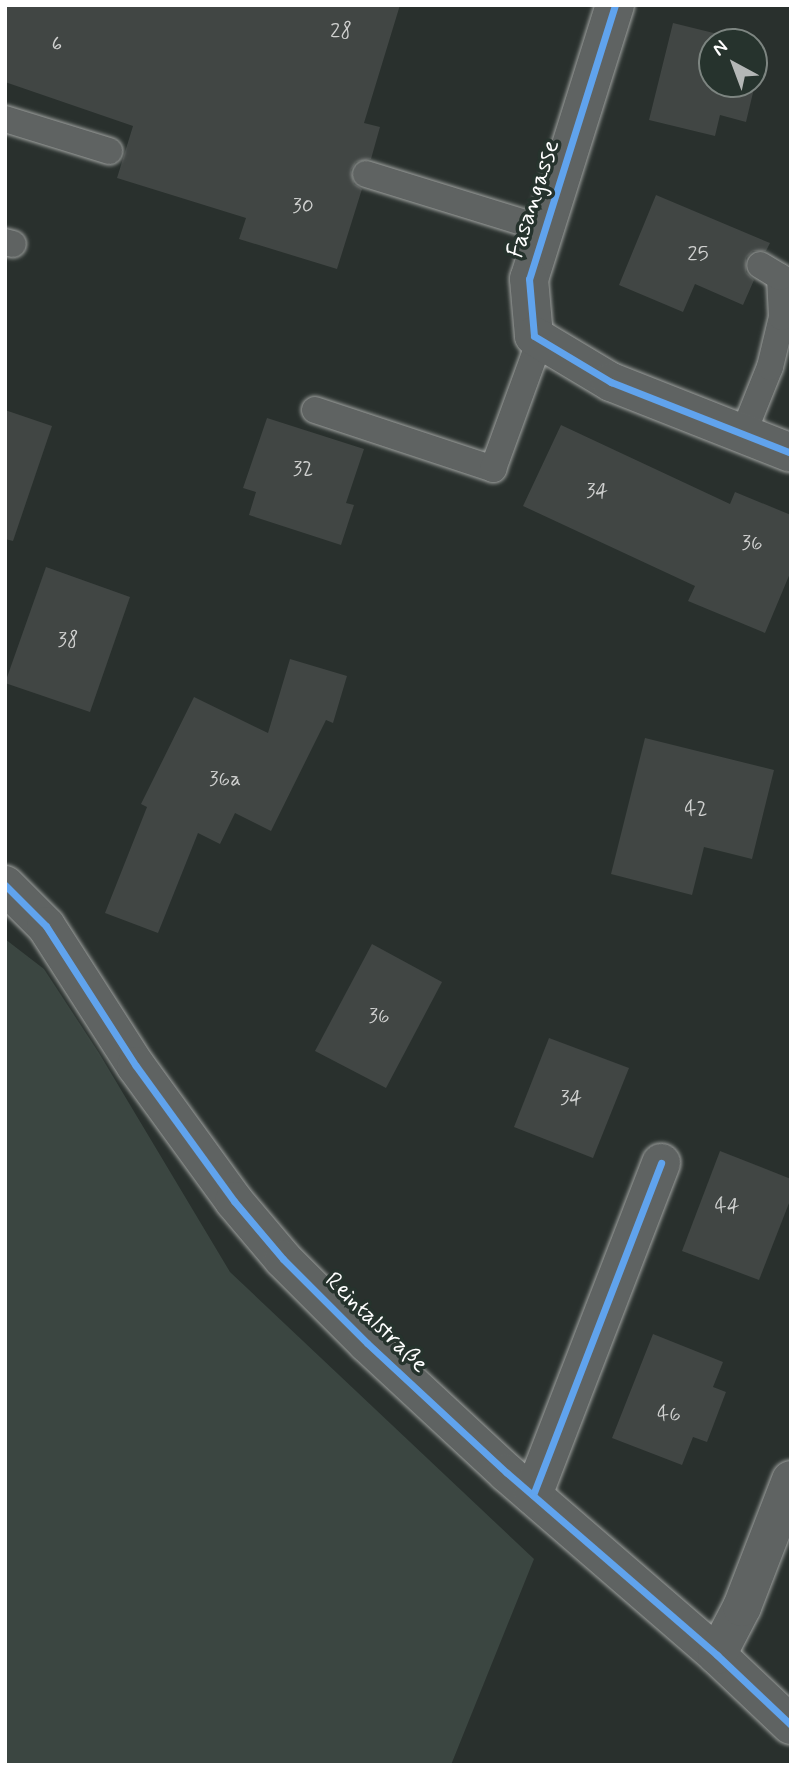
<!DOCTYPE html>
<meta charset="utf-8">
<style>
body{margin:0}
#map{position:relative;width:796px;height:1770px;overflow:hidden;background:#29302d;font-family:Mynerve,sans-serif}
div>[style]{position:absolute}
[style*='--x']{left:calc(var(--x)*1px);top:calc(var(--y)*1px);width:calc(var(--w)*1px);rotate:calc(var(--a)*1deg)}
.green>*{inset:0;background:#3b4641}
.building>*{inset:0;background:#414644}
.roads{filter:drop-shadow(0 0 2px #9fa2a0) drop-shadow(0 0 2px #9fa2a0)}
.lane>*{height:26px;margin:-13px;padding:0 13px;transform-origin:13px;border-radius:13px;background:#5f6362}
.street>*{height:38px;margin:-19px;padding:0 19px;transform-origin:19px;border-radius:19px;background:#5f6362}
.cycleway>*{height:7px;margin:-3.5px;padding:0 3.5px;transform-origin:3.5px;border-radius:3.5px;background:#60a3ed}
span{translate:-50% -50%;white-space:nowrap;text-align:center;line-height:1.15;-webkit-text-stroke:7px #26332d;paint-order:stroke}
.number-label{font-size:21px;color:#d0d1d0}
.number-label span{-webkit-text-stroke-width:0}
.street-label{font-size:24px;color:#fff}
.frame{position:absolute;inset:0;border:7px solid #fff;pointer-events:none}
.north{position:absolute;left:698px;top:28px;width:70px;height:70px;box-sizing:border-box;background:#26332d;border:2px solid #7d8581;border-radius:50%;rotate:319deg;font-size:19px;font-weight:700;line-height:28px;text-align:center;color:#fff}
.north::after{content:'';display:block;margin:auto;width:24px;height:32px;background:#b4b7b6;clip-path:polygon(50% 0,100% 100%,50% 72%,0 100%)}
</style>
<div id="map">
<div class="green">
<i style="clip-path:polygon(5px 939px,44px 969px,99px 1053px,230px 1272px,534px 1559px,451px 1765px,5px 1765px)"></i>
</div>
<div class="building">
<i style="clip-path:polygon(5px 5px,400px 5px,364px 123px,380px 127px,371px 159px,356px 162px,351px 170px,354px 184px,362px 189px,337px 269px,239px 239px,246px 218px,117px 178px,133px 126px,5px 82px)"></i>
<i style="clip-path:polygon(673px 23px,738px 39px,737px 42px,712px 42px,712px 84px,754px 84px,754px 53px,762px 55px,746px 122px,720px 115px,715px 136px,649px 120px)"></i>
<i style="clip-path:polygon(656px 195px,770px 243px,766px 251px,753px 251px,746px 258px,746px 272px,754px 280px,743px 305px,695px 284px,683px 312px,619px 285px)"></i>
<i style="clip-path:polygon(5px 410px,52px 426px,13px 541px,5px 539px)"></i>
<i style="clip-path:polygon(267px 418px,364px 449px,346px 503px,354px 505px,341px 545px,249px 515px,256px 492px,243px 488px)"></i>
<i style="clip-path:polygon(561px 425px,730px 504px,735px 492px,791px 515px,791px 571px,765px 633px,688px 601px,695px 586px,523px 506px)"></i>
<i style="clip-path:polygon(46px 567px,130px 597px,90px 712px,5px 683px)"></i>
<i style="clip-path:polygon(290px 659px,347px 676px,333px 723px,326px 720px,271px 831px,235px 813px,220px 844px,198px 833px,158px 933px,105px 913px,147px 807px,141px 804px,194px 697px,268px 733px)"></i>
<i style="clip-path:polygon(645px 738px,774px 770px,752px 859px,704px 847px,692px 895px,611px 874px)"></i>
<i style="clip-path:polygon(372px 944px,442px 982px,386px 1088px,315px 1051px)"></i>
<i style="clip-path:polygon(549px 1038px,629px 1068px,593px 1158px,514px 1127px)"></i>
<i style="clip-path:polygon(720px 1151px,791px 1179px,791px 1198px,759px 1280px,682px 1251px)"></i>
<i style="clip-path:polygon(653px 1334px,723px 1362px,713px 1387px,726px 1392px,707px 1442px,693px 1437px,682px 1465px,612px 1438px)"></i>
</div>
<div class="roads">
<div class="lane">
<i style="--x:5;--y:119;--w:109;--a:17.1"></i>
<i style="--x:366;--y:174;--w:187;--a:17.1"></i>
<i style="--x:5;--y:242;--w:8;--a:14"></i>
<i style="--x:315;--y:410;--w:188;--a:18.3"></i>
<i style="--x:493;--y:469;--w:137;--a:-70"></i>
<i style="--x:743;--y:434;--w:72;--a:-68.1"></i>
<i style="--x:770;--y:367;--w:51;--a:-76.5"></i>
<i style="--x:782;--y:317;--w:40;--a:-92.9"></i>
<i style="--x:780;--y:277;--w:23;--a:-149"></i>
</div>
<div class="street">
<i style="--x:615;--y:5;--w:287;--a:107.4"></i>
<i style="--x:529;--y:279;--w:57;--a:85"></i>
<i style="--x:534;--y:336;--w:90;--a:30.9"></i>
<i style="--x:611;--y:382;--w:193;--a:21.5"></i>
<i style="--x:5;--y:885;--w:58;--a:45"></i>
<i style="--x:46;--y:926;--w:166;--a:57.3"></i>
<i style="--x:136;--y:1066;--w:167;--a:54"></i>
<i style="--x:234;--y:1201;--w:76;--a:49.8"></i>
<i style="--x:283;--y:1259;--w:119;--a:45"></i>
<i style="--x:367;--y:1343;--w:191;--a:42.9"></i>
<i style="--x:507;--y:1473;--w:278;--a:40.9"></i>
<i style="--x:717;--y:1655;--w:102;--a:43.4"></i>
<i style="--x:533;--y:1495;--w:356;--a:-68.9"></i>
<i style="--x:717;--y:1655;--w:54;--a:-62.5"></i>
<i style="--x:742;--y:1607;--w:136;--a:-68.9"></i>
</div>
</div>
<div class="cycleway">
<i style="--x:615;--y:5;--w:287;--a:107.4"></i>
<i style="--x:529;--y:279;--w:57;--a:85"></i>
<i style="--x:534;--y:336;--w:90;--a:30.9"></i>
<i style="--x:611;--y:382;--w:193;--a:21.5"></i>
<i style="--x:5;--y:885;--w:58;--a:45"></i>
<i style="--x:46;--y:926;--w:166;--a:57.3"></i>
<i style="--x:136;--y:1066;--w:167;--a:54"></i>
<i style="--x:234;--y:1201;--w:76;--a:49.8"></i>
<i style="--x:283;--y:1259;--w:119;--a:45"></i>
<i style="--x:367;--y:1343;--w:191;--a:42.9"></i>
<i style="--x:507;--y:1473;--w:278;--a:40.9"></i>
<i style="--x:717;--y:1655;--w:102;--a:43.4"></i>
<i style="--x:533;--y:1495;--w:356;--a:-68.9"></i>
</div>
<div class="number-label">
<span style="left:341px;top:31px">28</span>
<span style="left:57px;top:44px">6</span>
<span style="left:303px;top:206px">30</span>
<span style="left:698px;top:254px">25</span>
<span style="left:303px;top:469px">32</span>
<span style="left:597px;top:491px">34</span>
<span style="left:752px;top:543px">36</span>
<span style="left:68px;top:640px">38</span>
<span style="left:225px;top:779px">36a</span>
<span style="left:696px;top:809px">42</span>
<span style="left:379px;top:1016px">36</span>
<span style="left:571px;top:1098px">34</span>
<span style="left:727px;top:1206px">44</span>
<span style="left:669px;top:1414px">46</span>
</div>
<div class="street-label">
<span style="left:534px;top:199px;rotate:-72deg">Fasangasse</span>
<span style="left:376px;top:1323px;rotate:44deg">Reintalstraße</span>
</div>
<div class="frame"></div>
<div class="north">N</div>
</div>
